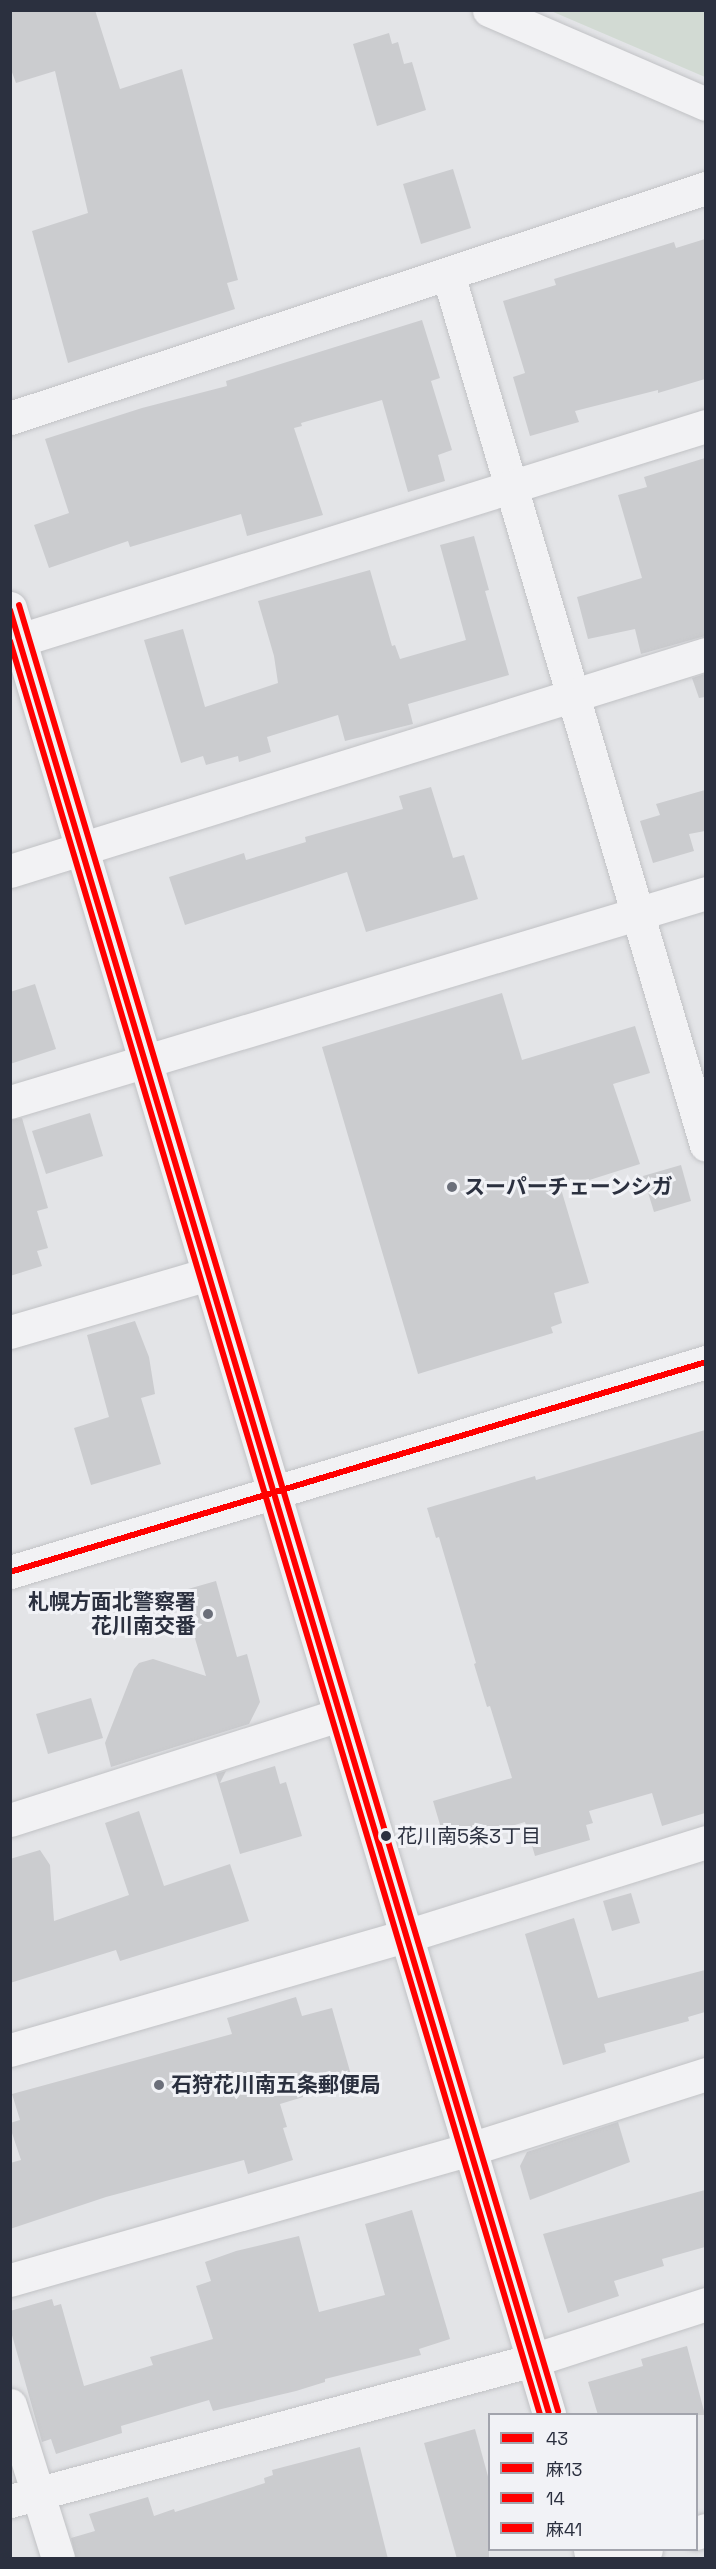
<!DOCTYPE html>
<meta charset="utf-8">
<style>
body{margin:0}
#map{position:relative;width:716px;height:2569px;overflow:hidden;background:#e3e4e7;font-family:"Space Grotesk","Noto Sans JP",sans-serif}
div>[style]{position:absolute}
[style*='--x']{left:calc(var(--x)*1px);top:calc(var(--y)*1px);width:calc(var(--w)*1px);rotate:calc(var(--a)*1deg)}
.green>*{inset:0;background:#d2dad3}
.building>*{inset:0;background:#cbcccf}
.roads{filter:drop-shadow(0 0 2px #c1c2c5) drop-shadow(0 0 2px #c1c2c5)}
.minor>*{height:33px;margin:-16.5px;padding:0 16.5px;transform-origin:16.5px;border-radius:16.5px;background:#f2f2f4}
.bus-1>*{height:6px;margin:-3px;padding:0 3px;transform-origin:3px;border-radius:3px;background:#f00}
.bus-2>*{height:6px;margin:-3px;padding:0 3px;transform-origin:3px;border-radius:3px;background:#f00}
.bus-3>*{height:6px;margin:-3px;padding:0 3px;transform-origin:3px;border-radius:3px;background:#f00}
.bus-4>*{height:6px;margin:-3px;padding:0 3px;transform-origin:3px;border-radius:3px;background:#f00}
.dots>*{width:16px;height:16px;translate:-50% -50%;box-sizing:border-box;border:3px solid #f1f2f6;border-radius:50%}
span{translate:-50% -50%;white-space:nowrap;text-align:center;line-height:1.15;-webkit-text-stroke:6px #f1f2f6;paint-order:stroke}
.bus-label{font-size:20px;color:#2b303f}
.left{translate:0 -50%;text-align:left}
.poi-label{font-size:21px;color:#2b303f;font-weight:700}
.right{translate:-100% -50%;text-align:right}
.frame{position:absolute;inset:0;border:12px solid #2b303f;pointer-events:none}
.legend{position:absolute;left:488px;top:2413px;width:210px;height:138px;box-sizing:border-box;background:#f1f2f6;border:2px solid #a2a4ad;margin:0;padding:8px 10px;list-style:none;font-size:18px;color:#2b303f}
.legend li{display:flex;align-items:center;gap:12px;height:30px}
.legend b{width:30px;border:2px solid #a2a4ad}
</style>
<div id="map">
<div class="green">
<i style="clip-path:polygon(551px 11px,705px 11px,705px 77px)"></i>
</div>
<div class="building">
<i style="clip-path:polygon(10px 10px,95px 10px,120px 89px,182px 69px,238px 280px,227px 283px,235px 309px,68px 363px,32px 231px,88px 213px,55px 71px,16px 83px,10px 67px)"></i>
<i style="clip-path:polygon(389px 33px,392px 44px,398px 42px,404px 64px,412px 62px,426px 110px,377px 126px,353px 44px)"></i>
<i style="clip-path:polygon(453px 169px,471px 228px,421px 244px,403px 184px)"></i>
<i style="clip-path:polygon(705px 239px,705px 379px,658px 393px,658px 390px,575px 411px,579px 422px,530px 436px,513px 377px,525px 373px,503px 301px,556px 285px,554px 279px,674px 242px,676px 248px)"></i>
<i style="clip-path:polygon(422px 320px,440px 378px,431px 381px,452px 450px,438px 455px,445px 481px,408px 492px,382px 400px,301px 423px,302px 426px,294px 428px,323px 515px,247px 536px,241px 514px,130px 547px,128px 541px,49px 568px,34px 525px,69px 513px,45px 439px,142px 408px,227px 386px,226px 381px)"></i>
<i style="clip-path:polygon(705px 458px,705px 636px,641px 654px,635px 629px,588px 639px,577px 597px,642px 578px,618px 495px,647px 487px,644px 477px)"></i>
<i style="clip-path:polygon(474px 536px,489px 590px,485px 591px,509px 675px,408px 704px,413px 724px,345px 741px,338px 715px,267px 737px,271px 752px,239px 762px,238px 756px,206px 765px,203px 756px,181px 763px,144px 640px,183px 629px,205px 707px,278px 683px,274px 656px,258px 601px,370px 570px,392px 646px,395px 645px,400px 659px,466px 640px,440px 545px)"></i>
<i style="clip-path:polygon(705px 674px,705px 697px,699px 698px,692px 678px)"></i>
<i style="clip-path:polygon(431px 787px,453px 858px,464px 855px,478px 899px,366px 932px,347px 872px,185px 925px,169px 877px,244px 853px,246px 860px,306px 842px,305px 837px,403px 809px,399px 796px)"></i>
<i style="clip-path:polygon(705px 790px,705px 831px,689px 834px,694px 851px,653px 863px,640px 821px,660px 815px,656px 804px)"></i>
<i style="clip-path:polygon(35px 984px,56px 1049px,10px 1064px,10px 992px)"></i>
<i style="clip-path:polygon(502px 993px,522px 1060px,635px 1026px,650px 1073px,613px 1084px,640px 1164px,561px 1189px,589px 1283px,554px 1293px,562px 1323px,551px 1327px,553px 1333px,418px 1374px,322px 1047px)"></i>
<i style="clip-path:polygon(90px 1113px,103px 1156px,46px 1174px,32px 1131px)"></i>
<i style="clip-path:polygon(22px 1118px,48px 1208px,37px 1211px,48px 1248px,37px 1251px,42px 1266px,10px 1276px,10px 1120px)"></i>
<i style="clip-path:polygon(681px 1165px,691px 1201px,654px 1212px,643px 1176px)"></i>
<i style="clip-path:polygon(135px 1321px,149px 1357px,155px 1394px,141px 1398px,161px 1464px,91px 1485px,74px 1428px,109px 1417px,87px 1335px)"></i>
<i style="clip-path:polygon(705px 1430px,705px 1813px,662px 1826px,652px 1793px,589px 1811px,593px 1823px,586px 1825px,590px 1840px,535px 1856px,525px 1822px,446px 1845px,433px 1801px,512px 1778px,490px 1706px,487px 1707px,474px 1664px,476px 1663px,439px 1537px,436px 1538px,427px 1508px,535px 1476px,536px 1480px)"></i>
<i style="clip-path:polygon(216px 1581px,237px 1657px,247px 1654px,260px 1702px,249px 1724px,111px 1767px,105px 1743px,134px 1669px,139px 1663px,153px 1659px,206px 1676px,181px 1591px)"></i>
<i style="clip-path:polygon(91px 1698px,103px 1738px,48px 1754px,36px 1714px)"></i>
<i style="clip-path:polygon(275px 1766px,280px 1784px,286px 1782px,302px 1836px,240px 1854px,216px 1774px,226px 1771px,220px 1783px)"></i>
<i style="clip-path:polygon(139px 1811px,164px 1886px,230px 1864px,249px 1921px,120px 1961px,116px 1950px,10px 1983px,10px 1859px,40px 1850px,50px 1865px,54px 1921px,129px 1895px,105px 1823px)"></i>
<i style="clip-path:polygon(631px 1893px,640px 1923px,612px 1931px,603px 1901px)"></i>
<i style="clip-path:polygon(574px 1918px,598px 1998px,705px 1970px,705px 2012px,688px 2017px,689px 2021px,604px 2044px,606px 2052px,563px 2065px,525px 1934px)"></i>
<i style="clip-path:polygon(296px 1997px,302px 2016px,332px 2008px,353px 2082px,280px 2104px,287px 2127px,283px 2128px,293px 2160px,248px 2174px,244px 2160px,106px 2197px,10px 2229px,10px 2163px,21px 2160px,10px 2127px,10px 2123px,20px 2120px,12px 2094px,232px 2034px,227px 2018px)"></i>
<i style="clip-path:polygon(618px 2122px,630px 2162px,530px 2200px,520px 2166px,527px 2152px)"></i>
<i style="clip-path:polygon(705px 2190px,705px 2247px,662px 2259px,664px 2266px,614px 2281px,619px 2296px,568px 2313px,543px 2234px)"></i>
<i style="clip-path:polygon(412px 2210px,450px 2339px,419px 2349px,421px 2355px,325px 2379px,325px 2382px,296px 2391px,213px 2411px,209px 2400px,121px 2426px,122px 2433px,56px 2454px,51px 2439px,42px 2442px,10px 2328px,10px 2311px,52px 2299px,54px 2306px,61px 2304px,84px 2386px,153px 2365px,150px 2357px,213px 2339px,196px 2286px,211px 2281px,205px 2262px,236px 2251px,299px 2236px,319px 2312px,385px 2295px,365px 2224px)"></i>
<i style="clip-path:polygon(687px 2346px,705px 2415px,598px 2415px,588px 2382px,643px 2366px,641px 2359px)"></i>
<i style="clip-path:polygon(475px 2429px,489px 2480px,489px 2559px,457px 2559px,424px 2443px)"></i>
<i style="clip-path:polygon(360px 2447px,388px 2559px,76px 2559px,71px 2538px,95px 2531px,89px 2514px,148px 2497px,154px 2516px,174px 2509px,175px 2512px,265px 2483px,264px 2478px,273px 2475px,272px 2470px)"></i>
</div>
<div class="roads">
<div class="minor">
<i style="--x:489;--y:10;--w:236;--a:23.4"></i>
<i style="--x:448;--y:274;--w:908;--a:73.5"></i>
<i style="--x:10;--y:418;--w:733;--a:-18.29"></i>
<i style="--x:10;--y:608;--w:1885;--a:73.38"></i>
<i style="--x:10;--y:643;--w:729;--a:-17.32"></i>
<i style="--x:10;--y:871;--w:729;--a:-17.32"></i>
<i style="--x:10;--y:1102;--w:727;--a:-16.71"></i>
<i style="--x:10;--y:1332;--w:206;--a:-16.3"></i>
<i style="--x:10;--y:1572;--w:727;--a:-16.79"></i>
<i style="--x:10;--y:1820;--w:346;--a:-17.7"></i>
<i style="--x:10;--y:2050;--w:412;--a:-16.1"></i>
<i style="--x:406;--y:1936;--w:314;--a:-17.4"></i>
<i style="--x:10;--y:2280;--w:478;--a:-15.9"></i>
<i style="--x:470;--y:2149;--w:248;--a:-17.6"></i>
<i style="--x:10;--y:2405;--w:160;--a:72.6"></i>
<i style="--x:10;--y:2501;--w:542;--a:-15.09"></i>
<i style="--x:533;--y:2360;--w:182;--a:-17.9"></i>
<i style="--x:696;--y:2533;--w:10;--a:-17"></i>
<i style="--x:590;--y:2550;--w:8;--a:76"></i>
<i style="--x:619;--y:2558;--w:28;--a:-17"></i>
</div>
</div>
<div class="bus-1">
<i style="--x:10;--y:610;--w:1883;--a:73.36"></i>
</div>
<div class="bus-2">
<i style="--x:10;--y:641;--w:1851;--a:73.36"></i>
</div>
<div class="bus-3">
<i style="--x:19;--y:605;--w:1885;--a:73.38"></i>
</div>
<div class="bus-4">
<i style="--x:10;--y:1572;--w:727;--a:-16.79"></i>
</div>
<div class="dots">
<i style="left:452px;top:1187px;background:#6b6f7a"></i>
<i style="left:208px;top:1614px;background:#6b6f7a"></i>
<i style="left:386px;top:1836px;background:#2b303f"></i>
<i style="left:159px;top:2085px;background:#6b6f7a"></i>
</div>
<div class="bus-label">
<span class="left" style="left:397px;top:1836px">花川南5条3丁目</span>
</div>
<div class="poi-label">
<span class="left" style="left:464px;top:1187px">スーパーチェーンシガ</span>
<span class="right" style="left:196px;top:1614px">札幌方面北警察署<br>花川南交番</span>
<span class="left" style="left:171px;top:2085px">石狩花川南五条郵便局</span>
</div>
<div class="frame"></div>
<ul class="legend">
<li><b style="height:8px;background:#f00"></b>43</li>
<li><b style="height:8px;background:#f00"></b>麻13</li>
<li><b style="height:8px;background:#f00"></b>14</li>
<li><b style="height:8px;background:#f00"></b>麻41</li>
</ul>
</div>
